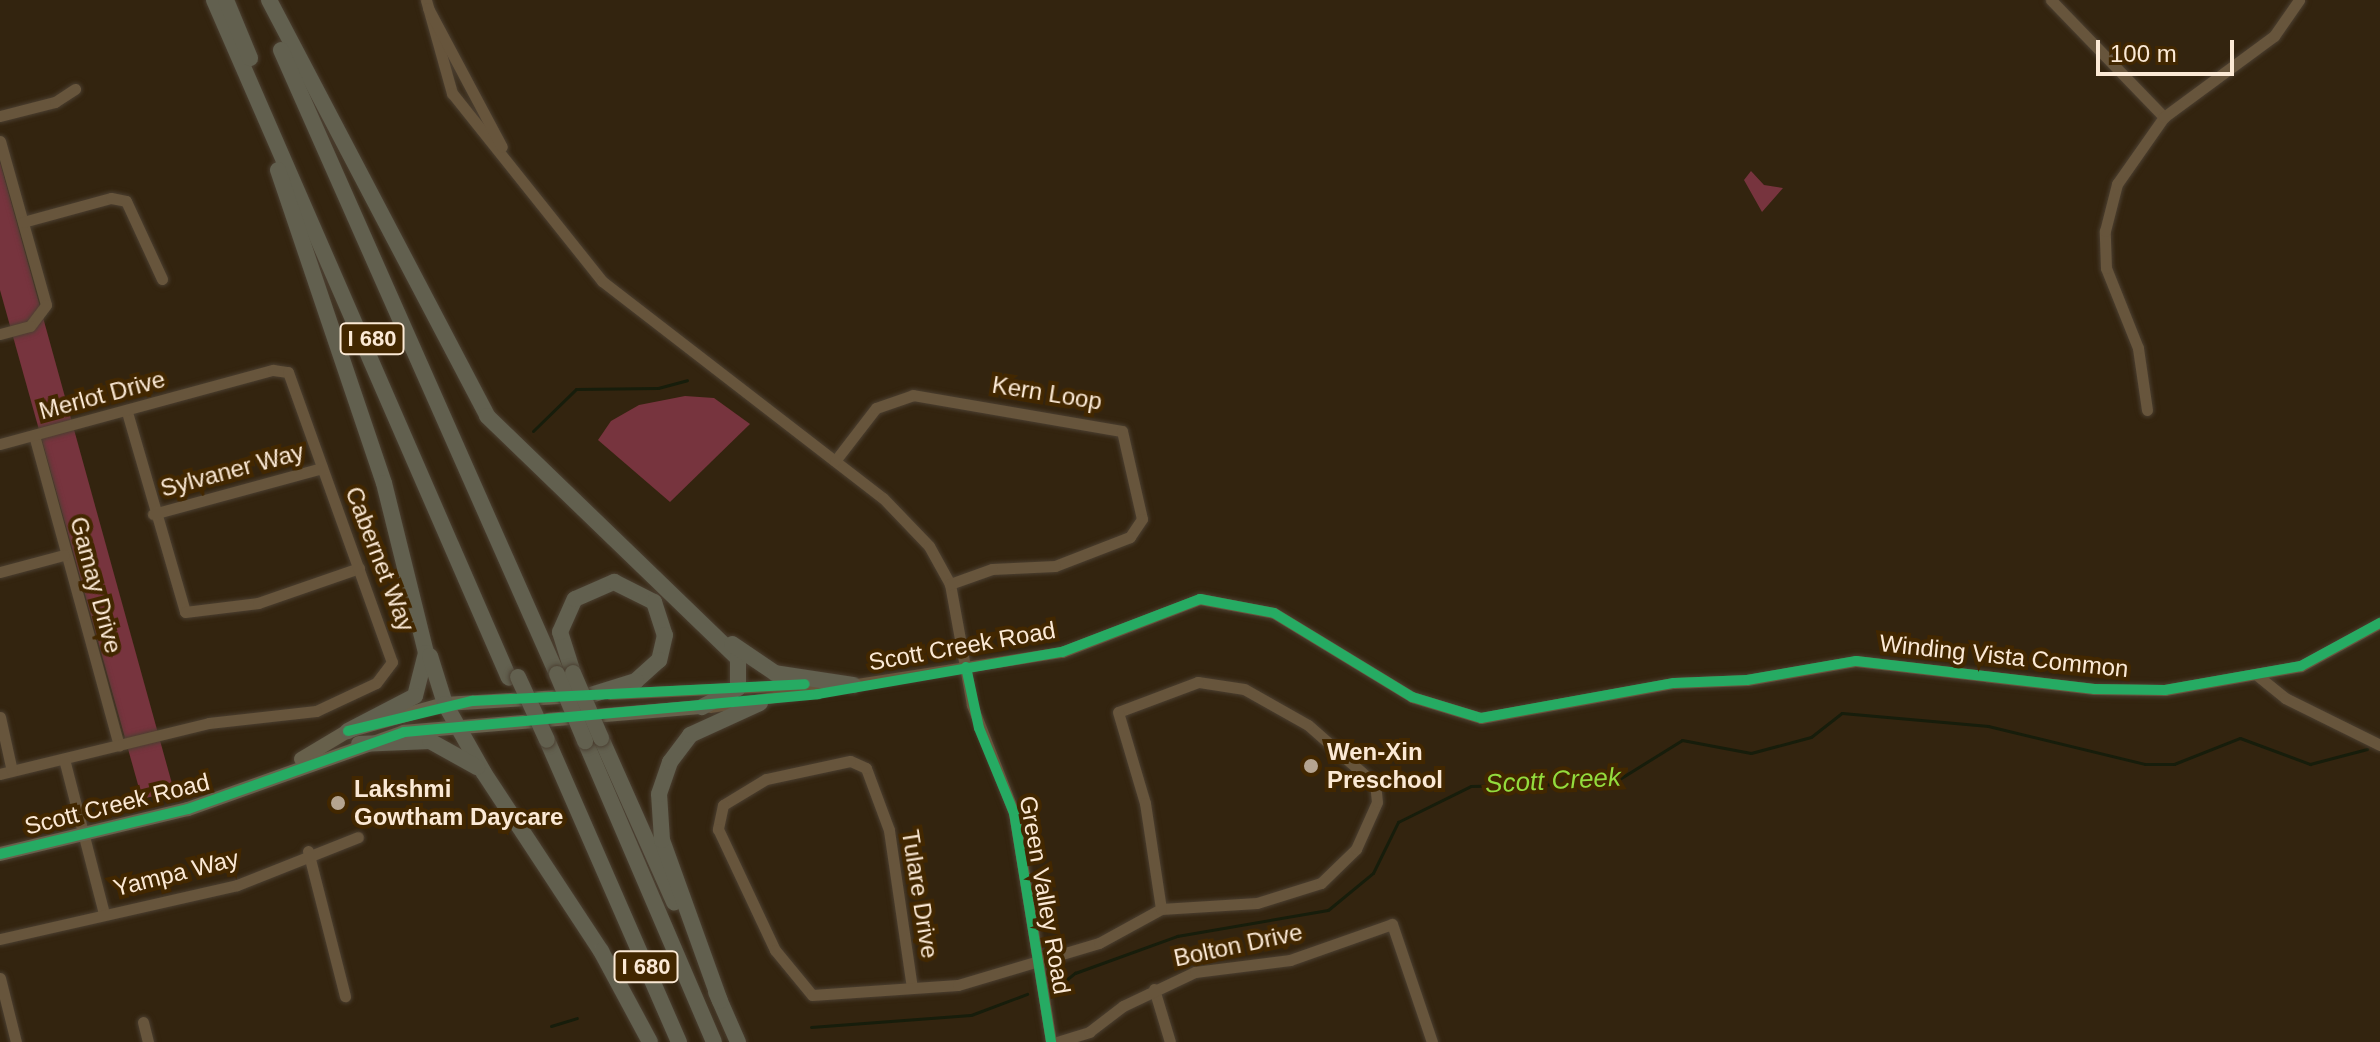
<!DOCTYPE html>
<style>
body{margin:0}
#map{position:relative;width:2380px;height:1042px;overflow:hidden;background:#33240f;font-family:Helvetica,sans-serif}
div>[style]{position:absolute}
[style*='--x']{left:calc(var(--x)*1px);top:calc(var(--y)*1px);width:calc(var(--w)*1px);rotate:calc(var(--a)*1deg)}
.green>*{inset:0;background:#77343e}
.stream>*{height:3px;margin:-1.5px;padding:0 1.5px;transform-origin:1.5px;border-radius:1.5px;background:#171d0b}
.roads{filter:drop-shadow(0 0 2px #4b3f31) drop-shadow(0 0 2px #4b3f31)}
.minor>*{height:11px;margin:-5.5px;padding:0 5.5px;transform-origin:5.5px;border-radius:5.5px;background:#67553c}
.major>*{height:14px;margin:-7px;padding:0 7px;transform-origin:7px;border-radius:7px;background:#67604b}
.highway>*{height:16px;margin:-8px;padding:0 8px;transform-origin:8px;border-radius:8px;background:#62604f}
.bridges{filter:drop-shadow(0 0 2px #4b3f31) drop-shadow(0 0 2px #4b3f31)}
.highway-bridge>*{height:16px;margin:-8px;padding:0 8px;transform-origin:8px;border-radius:8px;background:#62604f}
.cycleway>*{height:10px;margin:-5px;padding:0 5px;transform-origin:5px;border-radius:5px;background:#26ab63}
.dots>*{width:22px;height:22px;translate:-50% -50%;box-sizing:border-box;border:4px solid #422700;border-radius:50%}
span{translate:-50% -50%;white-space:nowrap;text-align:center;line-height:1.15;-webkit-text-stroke:8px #422700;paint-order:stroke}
.shield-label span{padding:2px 6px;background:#422700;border:2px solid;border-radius:6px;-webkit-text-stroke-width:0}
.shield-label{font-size:22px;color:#fbe9d5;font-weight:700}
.street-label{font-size:24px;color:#fbe9d5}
.poi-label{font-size:24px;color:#fbe9d5;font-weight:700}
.left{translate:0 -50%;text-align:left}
.water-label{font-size:26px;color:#93dc3d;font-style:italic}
.scale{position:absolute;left:2096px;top:40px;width:138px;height:36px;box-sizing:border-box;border:4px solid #fbe9d5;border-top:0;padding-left:10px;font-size:24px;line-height:28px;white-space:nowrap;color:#fbe9d5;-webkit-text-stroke:6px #422700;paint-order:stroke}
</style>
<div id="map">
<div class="green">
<i style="clip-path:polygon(0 162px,174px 791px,142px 799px,0 290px)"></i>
<i style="clip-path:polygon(1751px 171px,1764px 185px,1783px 188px,1762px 212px,1744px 180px)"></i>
<i style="clip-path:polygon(685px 396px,714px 398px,750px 424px,670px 502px,598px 440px,611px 421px,639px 405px)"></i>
</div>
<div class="stream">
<i style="--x:533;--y:431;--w:60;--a:-44.3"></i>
<i style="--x:576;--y:389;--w:82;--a:-0.7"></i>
<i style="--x:658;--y:388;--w:30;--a:-15"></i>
<i style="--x:1055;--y:989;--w:26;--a:-39"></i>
<i style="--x:1075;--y:973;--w:109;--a:-19.9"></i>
<i style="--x:1177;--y:936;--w:153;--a:-9.8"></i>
<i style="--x:1328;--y:910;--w:58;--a:-39.4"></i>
<i style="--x:1373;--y:873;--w:57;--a:-63.9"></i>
<i style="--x:1398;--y:822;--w:81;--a:-26.3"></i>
<i style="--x:1471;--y:786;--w:142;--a:-1.2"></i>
<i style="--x:1613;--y:783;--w:81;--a:-31.9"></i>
<i style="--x:1682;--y:740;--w:70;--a:10.7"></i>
<i style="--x:1751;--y:753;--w:62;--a:-14.9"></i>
<i style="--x:1811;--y:737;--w:39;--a:-38"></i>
<i style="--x:1842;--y:713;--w:147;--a:5.1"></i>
<i style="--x:1988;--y:726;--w:162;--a:13.6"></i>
<i style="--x:2145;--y:764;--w:29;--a:0"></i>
<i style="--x:2174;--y:764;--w:71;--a:-21.5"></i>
<i style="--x:2240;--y:738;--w:75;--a:20.4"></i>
<i style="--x:2310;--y:764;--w:59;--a:-14.7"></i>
<i style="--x:551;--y:1026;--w:27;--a:-17"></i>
<i style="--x:811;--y:1027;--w:160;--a:-4.3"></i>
<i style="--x:971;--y:1015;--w:60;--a:-20.6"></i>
</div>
<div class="roads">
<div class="minor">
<i style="--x:426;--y:0;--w:97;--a:74.4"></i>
<i style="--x:452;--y:93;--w:241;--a:51.4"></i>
<i style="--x:602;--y:281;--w:355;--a:37.7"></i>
<i style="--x:883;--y:498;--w:66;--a:46.2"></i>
<i style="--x:929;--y:546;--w:43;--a:61.1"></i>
<i style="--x:950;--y:584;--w:123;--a:79.7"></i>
<i style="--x:972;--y:705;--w:116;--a:68.7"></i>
<i style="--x:1014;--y:813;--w:232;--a:80.8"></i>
<i style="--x:2051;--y:0;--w:163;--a:46"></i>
<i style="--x:428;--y:8;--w:157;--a:62"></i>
<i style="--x:0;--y:116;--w:57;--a:-14.3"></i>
<i style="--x:55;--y:102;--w:24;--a:-33"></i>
<i style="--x:0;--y:141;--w:170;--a:74.3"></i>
<i style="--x:46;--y:305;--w:26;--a:127"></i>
<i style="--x:30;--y:326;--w:31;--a:165"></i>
<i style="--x:23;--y:222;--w:91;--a:-15.3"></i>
<i style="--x:111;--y:198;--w:15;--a:11"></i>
<i style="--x:126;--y:201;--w:86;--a:65.2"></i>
<i style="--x:2147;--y:410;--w:63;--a:-98.3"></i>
<i style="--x:2138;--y:348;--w:86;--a:-111.8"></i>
<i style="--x:2106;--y:268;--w:37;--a:-92"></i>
<i style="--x:2105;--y:231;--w:49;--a:-75.7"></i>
<i style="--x:2117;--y:184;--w:82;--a:-55"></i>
<i style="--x:2164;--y:117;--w:137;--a:-36.4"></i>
<i style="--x:2274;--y:36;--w:44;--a:-55.2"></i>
<i style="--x:127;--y:412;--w:208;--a:73.8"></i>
<i style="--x:185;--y:612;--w:74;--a:-7"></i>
<i style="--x:258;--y:603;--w:107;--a:-19.1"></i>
<i style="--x:34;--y:435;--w:322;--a:74.7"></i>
<i style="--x:0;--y:444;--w:283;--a:-15.2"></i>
<i style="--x:273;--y:370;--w:15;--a:8"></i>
<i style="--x:288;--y:372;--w:308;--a:70.3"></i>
<i style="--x:392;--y:662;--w:26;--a:127"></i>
<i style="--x:376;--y:683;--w:66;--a:155"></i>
<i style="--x:316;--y:711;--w:108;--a:173.6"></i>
<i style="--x:209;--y:723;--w:215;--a:166.3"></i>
<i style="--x:835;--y:461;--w:67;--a:-52.3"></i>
<i style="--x:876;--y:408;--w:39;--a:-19"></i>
<i style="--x:913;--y:395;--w:212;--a:9.8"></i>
<i style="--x:1122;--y:431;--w:90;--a:77.2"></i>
<i style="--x:1142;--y:519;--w:22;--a:124"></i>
<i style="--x:1130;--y:537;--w:80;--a:158.9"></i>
<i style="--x:1055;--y:566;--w:63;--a:177.3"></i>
<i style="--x:992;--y:569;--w:45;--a:160.3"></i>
<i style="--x:153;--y:514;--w:175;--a:-15.2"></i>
<i style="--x:0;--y:572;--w:66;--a:-14.9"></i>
<i style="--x:2258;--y:676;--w:35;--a:39"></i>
<i style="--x:2285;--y:698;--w:106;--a:26.3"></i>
<i style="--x:610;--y:694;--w:202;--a:-2.8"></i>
<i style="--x:710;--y:707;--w:356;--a:-8.9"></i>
<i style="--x:1062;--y:652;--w:148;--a:-21"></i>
<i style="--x:1200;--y:599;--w:75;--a:10.7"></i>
<i style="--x:1274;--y:613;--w:162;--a:31.3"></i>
<i style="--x:1412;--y:697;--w:72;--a:16.9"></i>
<i style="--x:1481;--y:718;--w:196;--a:-10.3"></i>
<i style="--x:1674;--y:683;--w:73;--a:-2.4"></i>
<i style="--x:1747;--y:680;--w:111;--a:-9.9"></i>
<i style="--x:1856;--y:661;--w:240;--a:6.7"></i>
<i style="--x:2094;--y:689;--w:71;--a:0.8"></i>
<i style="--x:2165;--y:690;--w:138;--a:-10"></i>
<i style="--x:2301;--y:666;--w:90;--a:-28.6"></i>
<i style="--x:0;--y:717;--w:55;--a:77.5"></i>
<i style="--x:64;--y:759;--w:160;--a:75.5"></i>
<i style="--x:308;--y:851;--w:150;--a:75.7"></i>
<i style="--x:0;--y:939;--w:243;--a:-12.8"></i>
<i style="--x:237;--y:885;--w:130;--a:-21.6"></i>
<i style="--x:0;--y:978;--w:66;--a:76"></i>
<i style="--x:912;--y:988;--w:160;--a:-98.3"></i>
<i style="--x:889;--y:830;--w:66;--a:-110.4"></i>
<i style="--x:866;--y:768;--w:17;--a:-156"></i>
<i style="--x:850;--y:761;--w:86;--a:167.9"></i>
<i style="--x:766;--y:779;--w:50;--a:148.8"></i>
<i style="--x:723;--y:805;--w:25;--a:102"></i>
<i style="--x:718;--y:829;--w:134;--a:64.8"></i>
<i style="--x:775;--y:950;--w:58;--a:50.6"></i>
<i style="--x:812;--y:995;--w:146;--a:-3.9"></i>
<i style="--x:958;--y:985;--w:147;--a:-16.6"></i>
<i style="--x:1099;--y:943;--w:71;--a:-28.7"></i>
<i style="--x:1161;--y:909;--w:96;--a:-3.6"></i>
<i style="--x:1257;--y:903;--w:67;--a:-17.4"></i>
<i style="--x:1321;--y:883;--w:49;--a:-44.2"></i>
<i style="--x:1356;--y:849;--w:51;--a:-65.9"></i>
<i style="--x:1377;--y:802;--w:18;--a:-96"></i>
<i style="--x:1375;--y:784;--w:89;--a:-138.6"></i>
<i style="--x:1308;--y:725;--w:73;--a:-150.6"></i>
<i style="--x:1244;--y:689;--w:47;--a:-171.3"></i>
<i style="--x:1198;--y:682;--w:85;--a:159.4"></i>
<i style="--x:1118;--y:712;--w:95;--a:73.5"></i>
<i style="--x:1145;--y:803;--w:107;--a:81.4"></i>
<i style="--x:1154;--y:989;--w:55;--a:73.2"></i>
<i style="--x:143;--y:1022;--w:21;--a:76"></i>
<i style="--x:1057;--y:1042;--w:34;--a:-17"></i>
<i style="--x:1089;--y:1032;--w:43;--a:-37.4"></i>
<i style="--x:1123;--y:1006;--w:80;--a:-25.3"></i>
<i style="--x:1195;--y:972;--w:96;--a:-7.2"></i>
<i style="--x:1290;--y:960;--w:108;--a:-19.4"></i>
<i style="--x:1392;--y:924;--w:125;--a:71.3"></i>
</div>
<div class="major">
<i style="--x:301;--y:759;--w:55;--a:-30.8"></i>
<i style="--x:348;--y:731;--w:101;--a:-15.6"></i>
<i style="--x:445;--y:704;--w:131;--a:-3.5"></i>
<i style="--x:0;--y:854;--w:193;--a:-13.5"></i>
<i style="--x:188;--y:809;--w:229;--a:-19.6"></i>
<i style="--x:404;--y:732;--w:299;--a:-4.8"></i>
</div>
<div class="highway">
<i style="--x:214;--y:0;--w:739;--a:66.49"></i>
<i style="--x:226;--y:0;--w:63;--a:67.5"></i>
<i style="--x:269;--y:0;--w:470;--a:62.3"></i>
<i style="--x:487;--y:416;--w:349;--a:44"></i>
<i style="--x:738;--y:658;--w:30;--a:90"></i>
<i style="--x:738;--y:688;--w:41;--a:152.2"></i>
<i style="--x:281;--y:50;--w:682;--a:66.14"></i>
<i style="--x:278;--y:170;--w:330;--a:71.3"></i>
<i style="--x:384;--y:483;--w:175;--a:76.1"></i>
<i style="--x:426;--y:653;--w:44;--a:104.3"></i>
<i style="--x:415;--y:696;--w:76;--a:152.4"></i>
<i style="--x:732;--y:644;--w:52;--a:34"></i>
<i style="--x:775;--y:673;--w:79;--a:8.7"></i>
<i style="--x:430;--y:656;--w:50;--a:72.6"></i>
<i style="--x:445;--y:704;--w:79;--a:60.5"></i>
<i style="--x:484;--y:773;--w:213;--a:56.7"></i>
<i style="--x:601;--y:951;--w:103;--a:61.7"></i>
<i style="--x:573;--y:673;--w:43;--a:-107.6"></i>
<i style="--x:560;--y:632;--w:36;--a:-66"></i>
<i style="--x:575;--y:599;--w:43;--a:-23.6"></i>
<i style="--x:614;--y:582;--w:45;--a:26.6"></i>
<i style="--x:654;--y:602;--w:35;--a:72"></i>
<i style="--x:665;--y:635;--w:26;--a:103"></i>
<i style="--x:659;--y:660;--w:31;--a:138"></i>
<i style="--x:636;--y:681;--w:47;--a:162.7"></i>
<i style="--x:601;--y:738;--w:180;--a:66"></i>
<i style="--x:547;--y:740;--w:330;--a:66.4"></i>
<i style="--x:585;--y:741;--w:327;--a:66.8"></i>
<i style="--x:359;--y:744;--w:71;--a:-2.4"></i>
<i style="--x:430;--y:741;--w:54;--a:29"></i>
<i style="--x:716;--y:992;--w:55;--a:66.3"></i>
<i style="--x:720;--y:1001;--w:171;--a:-109.8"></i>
<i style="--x:662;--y:840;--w:46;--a:-93.7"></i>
<i style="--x:659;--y:794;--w:34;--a:-71"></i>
<i style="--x:670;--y:762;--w:34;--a:-53"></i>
<i style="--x:690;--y:735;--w:77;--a:-24.6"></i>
</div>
</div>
<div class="bridges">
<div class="highway-bridge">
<i style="--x:573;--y:673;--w:71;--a:66.7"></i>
<i style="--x:557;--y:674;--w:73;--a:67.3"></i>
<i style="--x:518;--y:677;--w:69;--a:65.3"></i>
</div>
</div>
<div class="cycleway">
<i style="--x:966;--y:667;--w:62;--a:78"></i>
<i style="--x:979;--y:728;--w:92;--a:67.6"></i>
<i style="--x:1014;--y:813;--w:232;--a:80.8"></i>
<i style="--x:348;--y:731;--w:128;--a:-13.6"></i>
<i style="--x:472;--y:701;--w:333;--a:-2.9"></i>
<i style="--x:0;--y:854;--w:193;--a:-13.5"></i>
<i style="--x:188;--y:809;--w:229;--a:-19.6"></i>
<i style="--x:404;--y:732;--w:416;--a:-5.2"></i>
<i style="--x:818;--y:694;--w:248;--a:-9.8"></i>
<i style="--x:1062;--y:652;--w:148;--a:-21"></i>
<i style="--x:1200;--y:599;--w:75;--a:10.7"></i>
<i style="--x:1274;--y:613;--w:162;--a:31.3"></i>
<i style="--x:1412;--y:697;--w:72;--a:16.9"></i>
<i style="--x:1481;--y:718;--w:196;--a:-10.3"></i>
<i style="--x:1674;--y:683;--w:73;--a:-2.4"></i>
<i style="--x:1747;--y:680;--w:111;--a:-9.9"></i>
<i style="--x:1856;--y:661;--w:240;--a:6.7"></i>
<i style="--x:2094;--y:689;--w:71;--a:0.8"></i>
<i style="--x:2165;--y:690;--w:138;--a:-10"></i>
<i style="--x:2301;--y:666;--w:90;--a:-28.6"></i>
</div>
<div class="dots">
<i style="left:1311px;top:766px;background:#b5a490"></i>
<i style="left:338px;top:803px;background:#b5a490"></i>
</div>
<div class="shield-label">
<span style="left:372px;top:339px">I 680</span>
<span style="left:646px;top:967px">I 680</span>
</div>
<div class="street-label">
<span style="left:1047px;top:393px;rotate:9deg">Kern Loop</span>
<span style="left:102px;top:395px;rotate:-15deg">Merlot Drive</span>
<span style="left:232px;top:470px;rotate:-15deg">Sylvaner Way</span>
<span style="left:380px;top:559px;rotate:69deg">Cabernet Way</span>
<span style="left:96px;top:585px;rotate:75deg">Gamay Drive</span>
<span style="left:962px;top:646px;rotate:-10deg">Scott Creek Road</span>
<span style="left:2004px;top:656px;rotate:6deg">Winding Vista Common</span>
<span style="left:117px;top:804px;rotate:-14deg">Scott Creek Road</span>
<span style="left:176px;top:873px;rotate:-14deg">Yampa Way</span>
<span style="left:920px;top:894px;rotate:81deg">Tulare Drive</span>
<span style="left:1045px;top:895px;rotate:80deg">Green Valley Road</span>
<span style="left:1238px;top:945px;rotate:-12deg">Bolton Drive</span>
</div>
<div class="poi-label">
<span class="left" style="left:1327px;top:766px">Wen-Xin<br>Preschool</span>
<span class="left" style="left:354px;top:803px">Lakshmi<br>Gowtham Daycare</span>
</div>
<div class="water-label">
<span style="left:1553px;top:781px;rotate:-3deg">Scott Creek</span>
</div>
<div class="scale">100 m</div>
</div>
